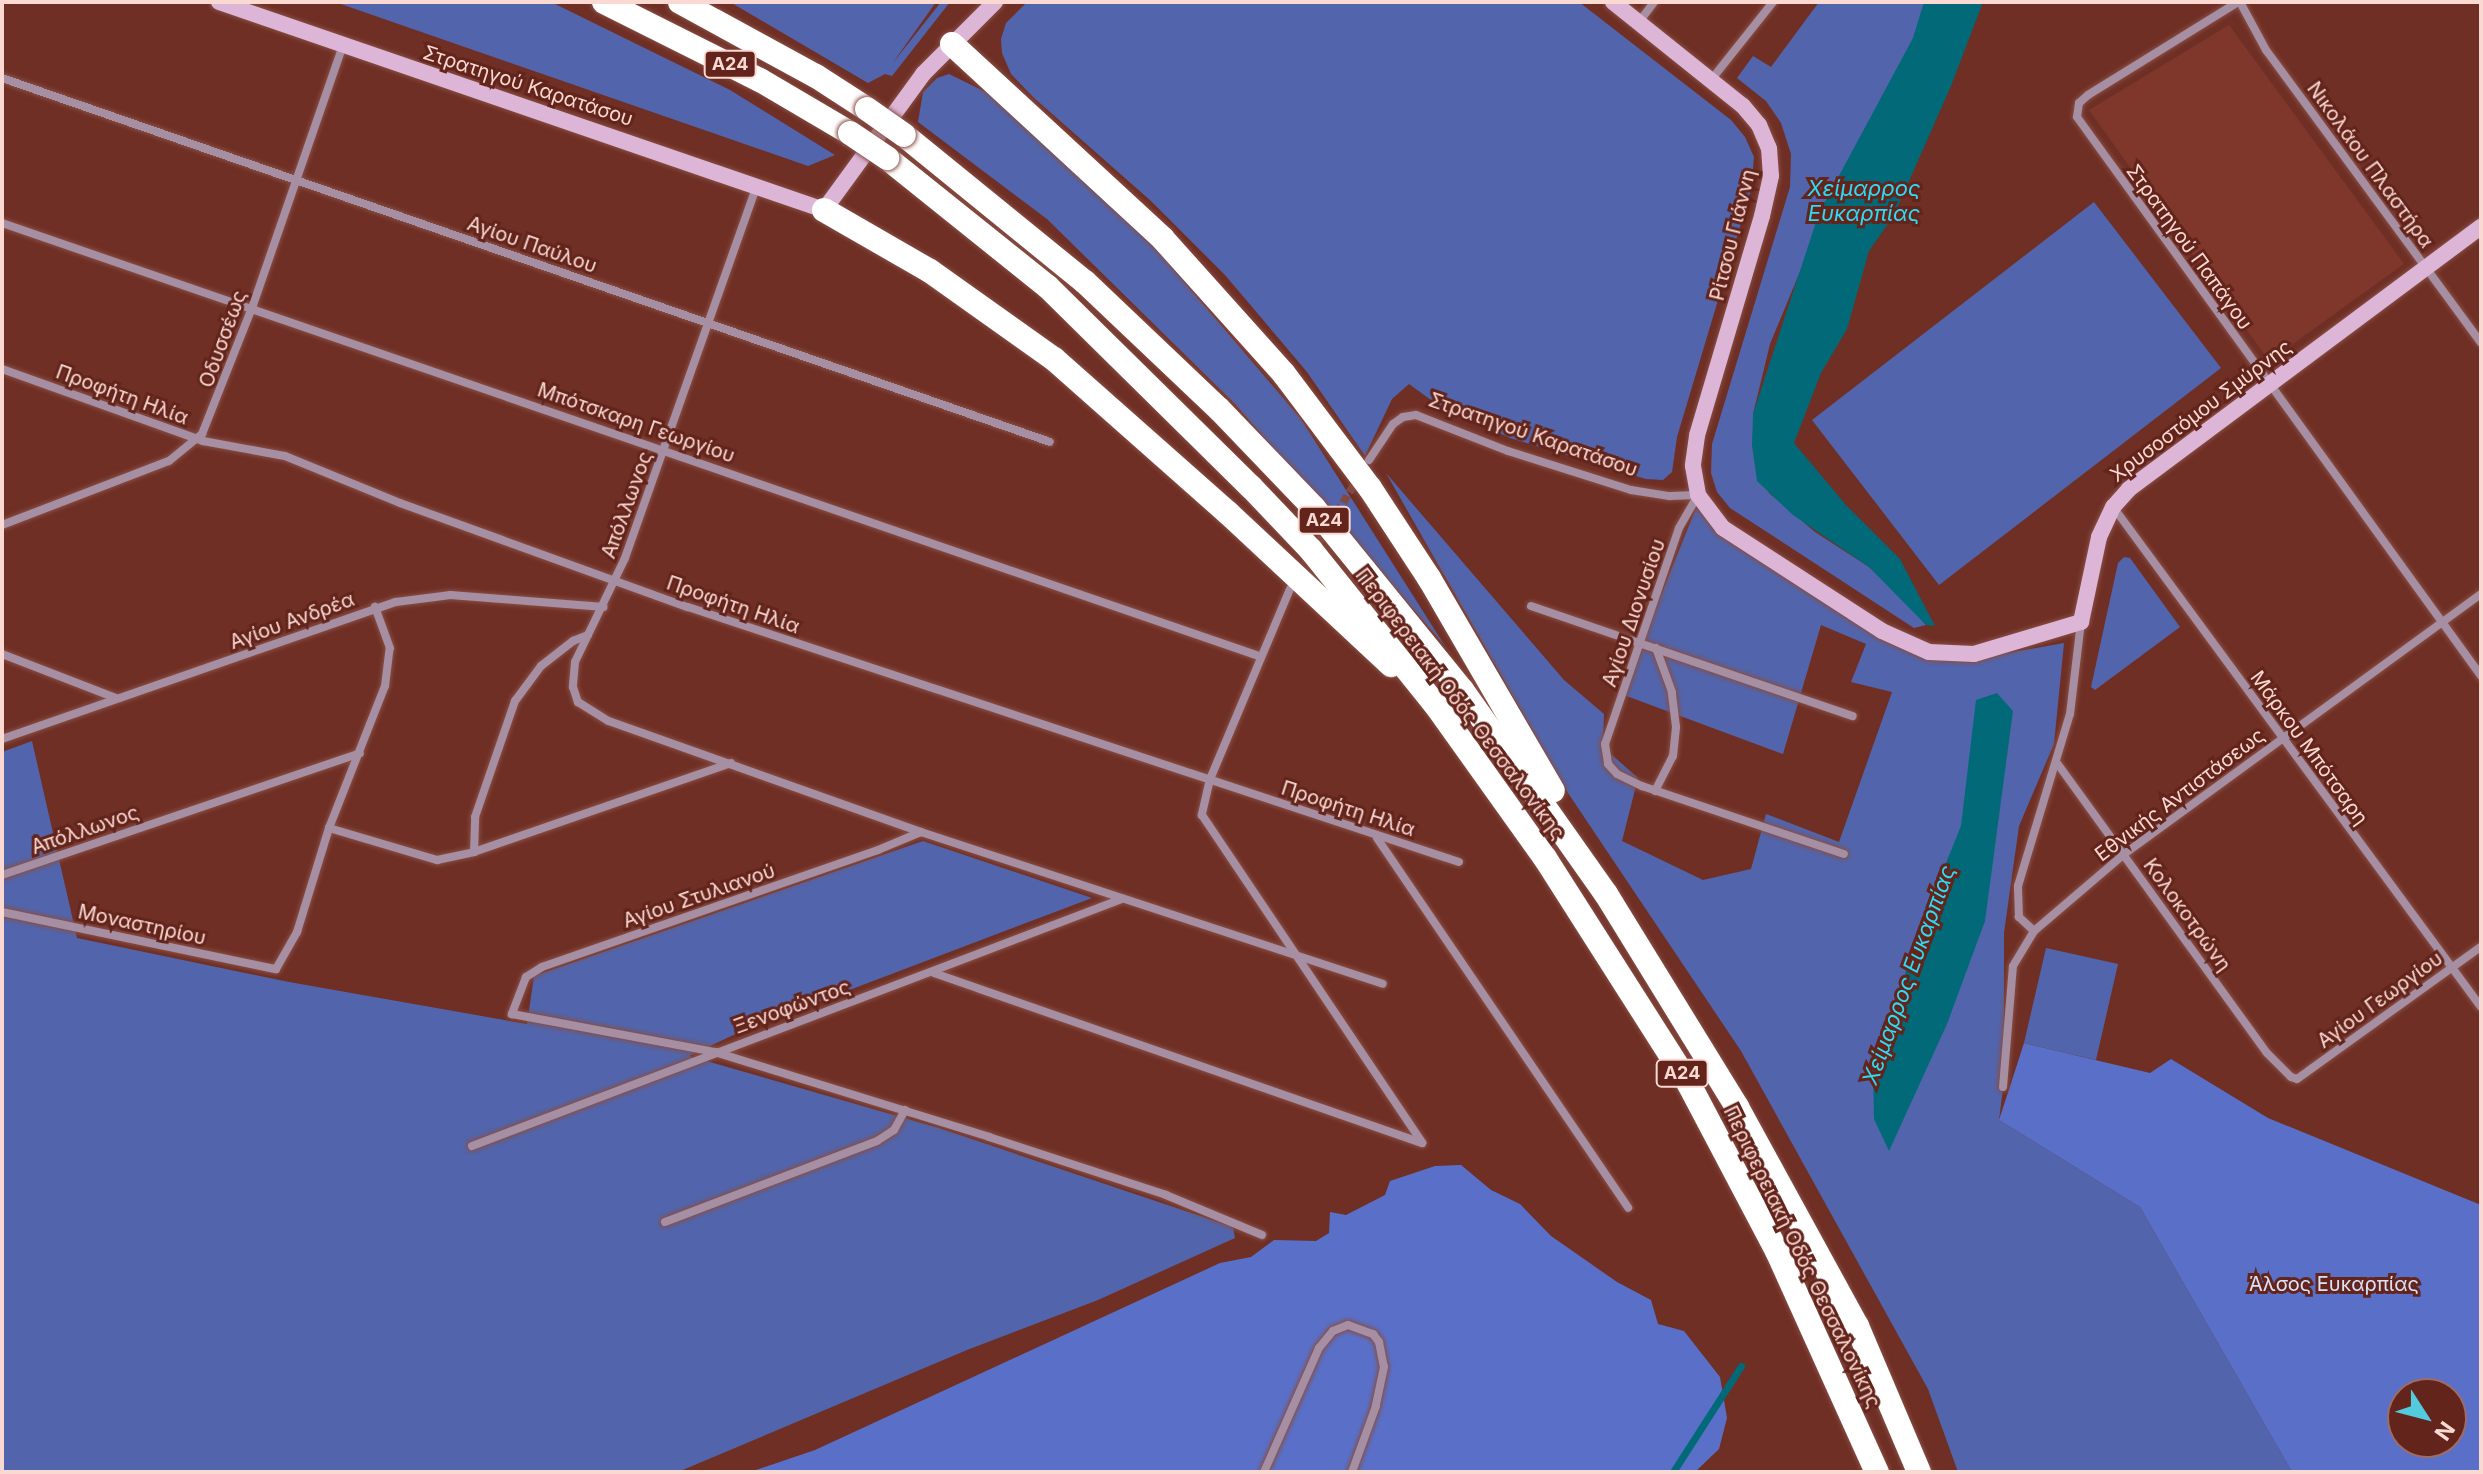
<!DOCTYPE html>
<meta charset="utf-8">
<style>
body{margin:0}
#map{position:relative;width:2483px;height:1474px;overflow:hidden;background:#6f2f25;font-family:Inter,sans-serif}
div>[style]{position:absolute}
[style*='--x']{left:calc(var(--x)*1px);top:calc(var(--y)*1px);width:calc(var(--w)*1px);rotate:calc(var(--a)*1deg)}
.built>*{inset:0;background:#7f372b}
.green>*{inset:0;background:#5265ac}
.forest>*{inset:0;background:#5a70c8}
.water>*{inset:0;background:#016977}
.stream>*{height:7px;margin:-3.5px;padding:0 3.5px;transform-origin:3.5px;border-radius:3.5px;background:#016977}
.street-tunnel>*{height:8px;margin-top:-4px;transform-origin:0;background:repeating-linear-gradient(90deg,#84483f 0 8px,transparent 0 12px)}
.roads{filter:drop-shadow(0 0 2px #884e44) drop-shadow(0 0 2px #884e44)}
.street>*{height:8px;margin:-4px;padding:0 4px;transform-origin:4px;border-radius:4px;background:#a68ea3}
.secondary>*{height:16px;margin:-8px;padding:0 8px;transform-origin:8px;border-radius:8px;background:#dcb5d7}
.highway>*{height:24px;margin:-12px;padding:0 12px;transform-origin:12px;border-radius:12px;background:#fff}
.bridges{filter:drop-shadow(0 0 2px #884e44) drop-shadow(0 0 2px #884e44)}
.highway-bridge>*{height:24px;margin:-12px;padding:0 12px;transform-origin:12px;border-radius:12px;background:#fff}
span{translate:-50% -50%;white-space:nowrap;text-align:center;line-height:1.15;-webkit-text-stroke:6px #63241b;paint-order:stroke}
.shield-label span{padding:2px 6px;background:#63241b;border:2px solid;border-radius:6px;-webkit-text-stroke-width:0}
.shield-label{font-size:18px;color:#fad9d3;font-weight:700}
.street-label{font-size:20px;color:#fad9d3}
.park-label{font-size:20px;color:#dae2fa}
.water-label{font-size:22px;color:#2edbf5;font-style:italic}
.frame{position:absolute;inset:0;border:4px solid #fad9d3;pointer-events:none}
.north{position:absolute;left:2387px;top:1378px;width:80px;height:80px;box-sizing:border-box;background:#63241b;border:2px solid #9f6c65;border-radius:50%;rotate:126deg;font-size:22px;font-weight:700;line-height:32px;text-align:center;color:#fad9d3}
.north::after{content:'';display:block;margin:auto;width:28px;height:36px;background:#54cade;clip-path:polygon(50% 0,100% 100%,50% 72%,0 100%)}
</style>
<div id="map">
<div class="built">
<i style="clip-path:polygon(2229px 25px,2404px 264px,2269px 361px,2089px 110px)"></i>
</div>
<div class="green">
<i style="clip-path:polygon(335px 2px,551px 2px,730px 90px,835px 155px,808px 166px)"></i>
<i style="clip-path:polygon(730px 2px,936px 2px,892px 64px,941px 2px,950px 2px,892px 76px,885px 74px,868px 83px)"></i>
<i style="clip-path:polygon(1027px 2px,1579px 2px,1731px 120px,1745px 137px,1754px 157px,1751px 190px,1677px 437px,1672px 472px,1663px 480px,1646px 479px,1510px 438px,1438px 405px,1409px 384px,1392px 399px,1365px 456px,1307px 372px,1225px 275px,1151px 201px,1034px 98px,1011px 74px,1002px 53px,1001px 39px,1006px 23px)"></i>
<i style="clip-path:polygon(1819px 2px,1954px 2px,1840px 175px,1770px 344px,1753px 414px,1769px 493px,1815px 532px,1869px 567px,1894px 589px,1926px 625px,1914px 628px,1730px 508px,1717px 492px,1711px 473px,1712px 444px,1790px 187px,1791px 154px,1781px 123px,1766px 101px,1737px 78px,1753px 56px,1771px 67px)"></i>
<i style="clip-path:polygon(949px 74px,992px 95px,1130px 218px,1301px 419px,1445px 646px,1235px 404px,1047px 219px,918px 122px,923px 92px,937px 78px)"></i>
<i style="clip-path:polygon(2094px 202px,2221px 368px,1939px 585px,1812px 420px)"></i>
<i style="clip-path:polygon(1386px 473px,1564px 680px,1604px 714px,1603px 747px,1638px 778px,1622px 841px,1703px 880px,1751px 869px,1766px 814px,1839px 842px,1892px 692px,1851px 682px,1866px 644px,1821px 625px,1783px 754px,1621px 694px,1696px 508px,1927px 653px,1980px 658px,2064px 643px,2054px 744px,2019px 826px,2004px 933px,2004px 1081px,1999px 1120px,2140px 1207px,2292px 1472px,1958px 1472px,1928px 1389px,1741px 1051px,1568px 793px)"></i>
<i style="clip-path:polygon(2124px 557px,2130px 558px,2180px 627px,2095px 690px,2091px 687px,2118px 563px)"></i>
<i style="clip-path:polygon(32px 741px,77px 938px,289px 982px,527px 1024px,534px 976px,923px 841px,1092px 898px,744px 1030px,689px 1056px,939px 1128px,1233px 1227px,1235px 1238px,1098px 1300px,967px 1350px,678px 1472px,2px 1472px,2px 752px)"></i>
<i style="clip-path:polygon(2046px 948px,2118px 964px,2096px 1060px,2024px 1043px)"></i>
</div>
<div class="forest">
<i style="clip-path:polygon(evenodd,2024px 1043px,2150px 1073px,2171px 1059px,2268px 1118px,2481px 1205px,2481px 1472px,2292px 1472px,2140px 1207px,1999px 1120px,2024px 1043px,2403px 1394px,2451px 1394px,2451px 1442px,2403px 1442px,2403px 1394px)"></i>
<i style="clip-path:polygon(1461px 1165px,1491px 1190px,1520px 1204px,1551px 1236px,1617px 1282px,1651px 1300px,1658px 1324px,1684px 1331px,1720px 1377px,1727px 1418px,1719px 1449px,1695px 1472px,750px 1472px,815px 1450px,1220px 1263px,1251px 1257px,1274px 1240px,1316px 1241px,1329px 1233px,1330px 1212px,1346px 1215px,1385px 1195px,1390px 1181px,1435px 1166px)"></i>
</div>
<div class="water">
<i style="clip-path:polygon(1924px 2px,1983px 2px,1951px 86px,1894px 215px,1869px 251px,1847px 329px,1821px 373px,1794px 443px,1846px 505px,1900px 559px,1935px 626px,1926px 625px,1869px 567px,1793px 515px,1757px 481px,1752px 445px,1753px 414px,1819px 213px,1913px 38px)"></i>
<i style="clip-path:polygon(1997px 693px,2013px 711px,1985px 921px,1947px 1024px,1889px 1151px,1874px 1119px,1873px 1071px,1924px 917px,1961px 826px,1976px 700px)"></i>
</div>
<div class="stream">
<i style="--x:1673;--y:1472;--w:126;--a:-57.3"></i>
</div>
<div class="street-tunnel">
<i style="--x:1299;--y:574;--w:114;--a:-58.3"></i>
</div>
<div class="roads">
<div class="street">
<i style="--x:2238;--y:2;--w:176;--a:148.2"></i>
<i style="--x:2088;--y:95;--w:12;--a:138"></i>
<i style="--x:2079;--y:103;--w:14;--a:98"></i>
<i style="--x:2077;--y:117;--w:690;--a:54.14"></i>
<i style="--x:2240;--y:2;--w:55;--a:61.6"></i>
<i style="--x:2266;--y:50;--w:363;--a:53.7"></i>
<i style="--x:1639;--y:22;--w:25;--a:-53"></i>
<i style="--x:2;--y:78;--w:1109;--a:19.15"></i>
<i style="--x:1711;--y:80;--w:100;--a:-51.5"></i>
<i style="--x:757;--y:185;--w:396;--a:109.5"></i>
<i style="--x:625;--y:558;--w:115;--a:115.7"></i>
<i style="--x:575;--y:662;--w:25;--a:95"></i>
<i style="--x:573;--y:687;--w:16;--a:72"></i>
<i style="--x:578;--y:702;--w:36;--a:32"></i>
<i style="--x:609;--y:721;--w:331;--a:19.6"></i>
<i style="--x:921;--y:832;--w:486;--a:18.2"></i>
<i style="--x:2;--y:223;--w:1329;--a:19.01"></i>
<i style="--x:2;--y:369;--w:214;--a:19.7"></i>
<i style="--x:203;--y:441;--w:83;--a:10.4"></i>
<i style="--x:285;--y:456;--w:124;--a:22.2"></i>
<i style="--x:400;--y:503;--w:306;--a:19.9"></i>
<i style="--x:688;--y:607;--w:812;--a:18.3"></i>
<i style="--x:1369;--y:460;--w:43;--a:-56.3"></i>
<i style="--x:1393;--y:424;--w:12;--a:-35"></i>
<i style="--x:1403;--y:417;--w:13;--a:-9"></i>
<i style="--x:1416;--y:415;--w:99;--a:21.4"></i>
<i style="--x:1508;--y:451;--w:129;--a:17.6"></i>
<i style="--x:1631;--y:490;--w:39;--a:9"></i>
<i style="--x:1670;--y:496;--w:27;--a:-2"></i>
<i style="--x:1698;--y:495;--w:38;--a:120"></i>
<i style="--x:1679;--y:528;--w:228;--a:108.9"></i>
<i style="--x:1605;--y:744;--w:20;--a:81"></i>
<i style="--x:1608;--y:764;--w:13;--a:48"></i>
<i style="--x:1617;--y:774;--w:28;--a:26"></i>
<i style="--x:1642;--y:786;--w:213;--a:18.6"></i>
<i style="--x:2114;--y:508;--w:619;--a:53.67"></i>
<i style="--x:2;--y:525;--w:179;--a:-21"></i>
<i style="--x:169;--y:461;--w:43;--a:-39.3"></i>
<i style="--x:202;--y:434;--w:136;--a:-68.4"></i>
<i style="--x:252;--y:308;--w:278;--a:-70.9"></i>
<i style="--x:1290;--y:589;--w:206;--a:112.8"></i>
<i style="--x:1210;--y:779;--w:37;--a:103"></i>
<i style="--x:1202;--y:815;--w:395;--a:56.1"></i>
<i style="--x:1531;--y:606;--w:340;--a:18.9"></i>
<i style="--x:2;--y:654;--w:122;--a:21.1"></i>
<i style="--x:2;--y:739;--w:417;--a:-19.2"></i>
<i style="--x:396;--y:602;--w:55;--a:-7.3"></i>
<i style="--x:451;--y:595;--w:153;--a:4.5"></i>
<i style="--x:2057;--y:763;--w:358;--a:54.1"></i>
<i style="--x:2267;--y:1053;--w:34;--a:45"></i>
<i style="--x:2291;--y:1077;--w:6;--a:18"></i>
<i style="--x:2297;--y:1079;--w:226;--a:-35.7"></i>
<i style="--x:1655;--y:791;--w:39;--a:-63"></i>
<i style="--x:1673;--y:756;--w:29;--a:-84"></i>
<i style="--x:1676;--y:727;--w:35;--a:-97"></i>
<i style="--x:1672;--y:692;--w:47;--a:-110"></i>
<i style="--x:329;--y:828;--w:113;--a:16.5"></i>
<i style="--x:437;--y:860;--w:38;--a:-12"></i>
<i style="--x:474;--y:852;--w:35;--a:-88"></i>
<i style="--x:475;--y:817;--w:123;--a:-71"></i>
<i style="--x:515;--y:701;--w:44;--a:-53.4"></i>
<i style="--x:541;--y:666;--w:41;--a:-38"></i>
<i style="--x:573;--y:641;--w:16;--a:-22"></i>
<i style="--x:921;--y:832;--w:47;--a:157.3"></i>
<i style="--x:878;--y:850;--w:356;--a:160.8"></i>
<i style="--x:542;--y:967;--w:19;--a:148"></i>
<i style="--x:526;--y:977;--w:40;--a:111"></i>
<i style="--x:512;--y:1014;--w:207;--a:10.6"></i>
<i style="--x:715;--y:1052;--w:287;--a:17.2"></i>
<i style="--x:989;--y:1137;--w:186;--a:18.1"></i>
<i style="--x:1166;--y:1195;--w:104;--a:22.6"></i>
<i style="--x:1377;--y:838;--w:447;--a:55.8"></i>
<i style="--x:474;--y:852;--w:272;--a:-19.1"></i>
<i style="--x:2;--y:875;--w:378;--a:-18.8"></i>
<i style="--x:2;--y:912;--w:280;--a:11.8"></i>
<i style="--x:276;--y:969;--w:43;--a:-60.4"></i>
<i style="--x:297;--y:932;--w:109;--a:-72.9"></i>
<i style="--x:329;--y:828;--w:153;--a:-68.5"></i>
<i style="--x:385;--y:686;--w:38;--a:-83"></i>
<i style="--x:390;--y:648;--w:44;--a:-110.1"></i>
<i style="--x:2034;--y:931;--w:21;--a:-137"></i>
<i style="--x:2019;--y:917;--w:31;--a:-92"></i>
<i style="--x:2018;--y:886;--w:180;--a:-73.2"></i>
<i style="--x:2070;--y:714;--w:93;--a:-83.2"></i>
<i style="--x:934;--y:973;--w:517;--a:19.21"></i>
<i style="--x:2003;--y:1087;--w:121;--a:-85.3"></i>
<i style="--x:2013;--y:966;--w:41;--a:-59"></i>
<i style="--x:2034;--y:931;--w:117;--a:-40.5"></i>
<i style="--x:2123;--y:855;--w:443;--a:-36.1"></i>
<i style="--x:472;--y:1146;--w:695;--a:-20.81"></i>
<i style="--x:665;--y:1222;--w:227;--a:-20.9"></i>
<i style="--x:877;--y:1141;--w:20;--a:-33"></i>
<i style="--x:894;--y:1130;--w:23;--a:-61"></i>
<i style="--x:1264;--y:1472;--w:136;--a:-66.1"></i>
<i style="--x:1319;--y:1348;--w:22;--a:-51"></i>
<i style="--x:1333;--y:1331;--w:16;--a:-22"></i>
<i style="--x:1348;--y:1325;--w:27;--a:20"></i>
<i style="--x:1373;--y:1334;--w:10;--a:53"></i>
<i style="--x:1379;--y:1342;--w:25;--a:79"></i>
<i style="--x:1384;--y:1367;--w:40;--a:102"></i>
<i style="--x:1376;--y:1406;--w:70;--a:110"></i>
</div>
<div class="secondary">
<i style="--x:219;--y:2;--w:640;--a:18.97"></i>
<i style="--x:824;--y:210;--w:168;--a:-53.9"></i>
<i style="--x:923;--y:74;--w:102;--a:-45"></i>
<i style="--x:1613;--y:2;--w:166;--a:38.7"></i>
<i style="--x:1743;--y:106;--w:25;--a:50"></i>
<i style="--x:1759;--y:125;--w:25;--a:67"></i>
<i style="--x:1769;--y:148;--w:28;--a:86"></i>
<i style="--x:1771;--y:176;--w:41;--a:102.7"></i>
<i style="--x:1762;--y:216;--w:229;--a:106.5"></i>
<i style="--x:1697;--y:436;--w:30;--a:98"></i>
<i style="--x:1693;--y:466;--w:29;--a:80"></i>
<i style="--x:1698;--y:495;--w:41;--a:52.9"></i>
<i style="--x:1723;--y:528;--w:189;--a:32.9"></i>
<i style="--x:1882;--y:631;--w:51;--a:24.1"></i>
<i style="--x:1929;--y:652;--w:45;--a:2.5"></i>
<i style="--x:1974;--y:654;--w:112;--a:-16.7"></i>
<i style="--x:2081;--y:622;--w:87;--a:-78"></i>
<i style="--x:2099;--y:537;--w:33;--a:-65"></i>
<i style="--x:2113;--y:507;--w:24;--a:-48"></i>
<i style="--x:2129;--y:489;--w:439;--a:-36.7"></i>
</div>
<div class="highway">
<i style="--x:604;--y:2;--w:174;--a:26.6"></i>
<i style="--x:760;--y:80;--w:104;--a:30.5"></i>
<i style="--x:680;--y:2;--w:155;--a:28.6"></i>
<i style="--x:816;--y:76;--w:61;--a:32.9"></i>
<i style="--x:952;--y:44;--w:287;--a:42.7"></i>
<i style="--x:1163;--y:239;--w:181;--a:48.1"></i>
<i style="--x:1284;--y:374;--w:143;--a:53"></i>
<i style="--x:1370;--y:488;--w:108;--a:56.8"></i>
<i style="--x:1429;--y:578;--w:246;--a:59.8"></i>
<i style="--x:904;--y:135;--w:233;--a:39.1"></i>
<i style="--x:1085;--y:282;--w:185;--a:43.5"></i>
<i style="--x:1219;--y:409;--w:137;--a:46.2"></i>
<i style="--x:1314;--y:508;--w:235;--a:50.9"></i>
<i style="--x:1462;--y:690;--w:250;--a:54.8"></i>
<i style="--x:1606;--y:894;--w:250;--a:58.4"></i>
<i style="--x:1737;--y:1107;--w:250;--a:61.3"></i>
<i style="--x:1857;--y:1326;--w:159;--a:67"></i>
<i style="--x:887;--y:158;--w:206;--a:38.7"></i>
<i style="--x:1048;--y:287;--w:285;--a:44.6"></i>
<i style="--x:1251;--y:487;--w:87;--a:46.4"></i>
<i style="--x:1311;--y:550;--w:198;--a:51.2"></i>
<i style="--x:1435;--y:704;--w:189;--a:54.5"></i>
<i style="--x:1545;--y:858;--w:270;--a:57.5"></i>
<i style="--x:1690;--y:1086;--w:187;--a:62.2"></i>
<i style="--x:1777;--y:1251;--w:243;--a:65.7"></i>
<i style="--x:824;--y:210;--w:122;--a:29.9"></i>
<i style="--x:930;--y:271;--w:152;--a:35.4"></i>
<i style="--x:1054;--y:359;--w:232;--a:41.5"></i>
<i style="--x:1228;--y:513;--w:223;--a:43"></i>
</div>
</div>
<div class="bridges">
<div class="highway-bridge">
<i style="--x:867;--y:109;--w:45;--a:35.1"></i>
<i style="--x:850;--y:133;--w:45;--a:34"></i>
</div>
</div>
<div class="shield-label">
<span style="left:730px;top:64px">Α24</span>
<span style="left:1324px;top:520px">Α24</span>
<span style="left:1682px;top:1073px">Α24</span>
</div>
<div class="street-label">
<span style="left:528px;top:86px;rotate:18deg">Στρατηγού Καρατάσου</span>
<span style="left:2370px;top:165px;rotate:54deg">Νικολάου Πλαστήρα</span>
<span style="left:1733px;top:235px;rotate:-76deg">Ρίτσου Γιάννη</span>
<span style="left:532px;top:245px;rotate:19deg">Αγίου Παύλου</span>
<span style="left:2189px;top:247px;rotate:54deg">Στρατηγού Παπάγου</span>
<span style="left:223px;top:339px;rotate:-70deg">Οδυσσέως</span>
<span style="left:122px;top:395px;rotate:20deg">Προφήτη Ηλία</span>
<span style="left:2201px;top:411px;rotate:-37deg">Χρυσοστόμου Σμύρνης</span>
<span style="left:636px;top:423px;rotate:19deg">Μπότσκαρη Γεωργίου</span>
<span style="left:1533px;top:435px;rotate:19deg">Στρατηγού Καρατάσου</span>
<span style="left:627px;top:505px;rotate:-70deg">Απόλλωνος</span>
<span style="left:733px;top:605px;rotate:19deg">Προφήτη Ηλία</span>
<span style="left:1634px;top:613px;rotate:-71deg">Αγίου Διονυσίου</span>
<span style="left:292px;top:621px;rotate:-20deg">Αγίου Ανδρέα</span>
<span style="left:1460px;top:704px;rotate:53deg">Περιφερειακή Οδός Θεσσαλονίκης</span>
<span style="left:2309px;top:748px;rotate:54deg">Μάρκου Μπότσαρη</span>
<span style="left:2180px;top:795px;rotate:-37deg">Εθνικής Αντιστάσεως</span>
<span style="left:1348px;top:809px;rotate:18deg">Προφήτη Ηλία</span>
<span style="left:85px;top:830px;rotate:-19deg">Απόλλωνος</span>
<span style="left:699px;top:896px;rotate:-19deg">Αγίου Στυλιανού</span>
<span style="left:2187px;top:915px;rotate:54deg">Κολοκοτρώνη</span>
<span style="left:142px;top:925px;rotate:12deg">Μοναστηρίου</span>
<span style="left:2380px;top:1000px;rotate:-36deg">Αγίου Γεωργίου</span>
<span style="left:792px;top:1007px;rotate:-20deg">Ξενοφώντος</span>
<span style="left:1802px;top:1257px;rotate:64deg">Περιφερειακή Οδός Θεσσαλονίκης</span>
</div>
<div class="park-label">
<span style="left:2334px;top:1284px">Άλσος Ευκαρπίας</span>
</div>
<div class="water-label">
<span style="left:1864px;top:201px">Χείμαρρος<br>Ευκαρπίας</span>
<span style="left:1909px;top:975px;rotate:-70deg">Χείμαρρος Ευκαρπίας</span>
</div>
<div class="frame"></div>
<div class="north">N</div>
</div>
